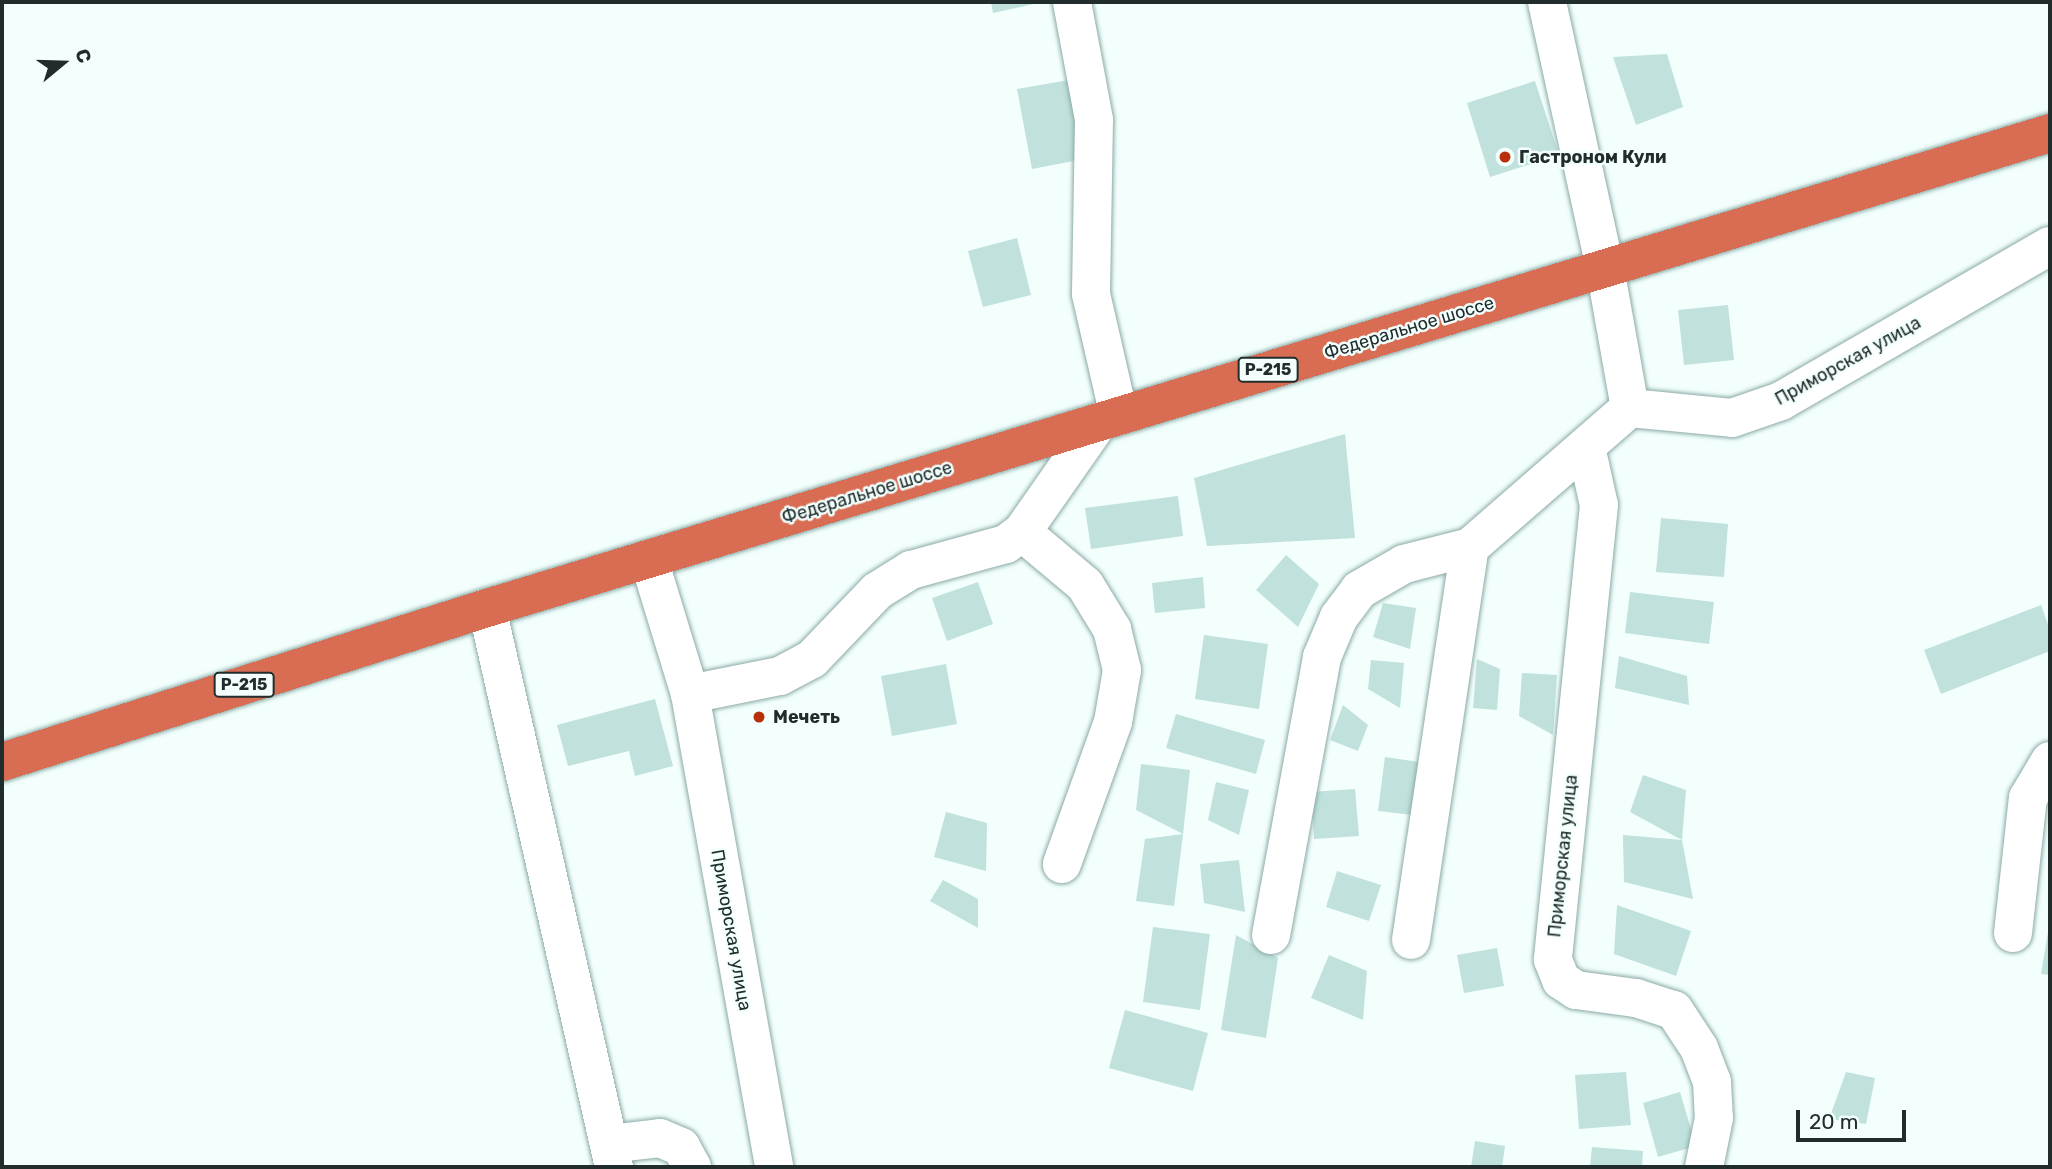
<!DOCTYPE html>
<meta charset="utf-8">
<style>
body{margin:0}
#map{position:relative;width:2052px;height:1169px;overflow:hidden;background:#f2fffd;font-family:Rubik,sans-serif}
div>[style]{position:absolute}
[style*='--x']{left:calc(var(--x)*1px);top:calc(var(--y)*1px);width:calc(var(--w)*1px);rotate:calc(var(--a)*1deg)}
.building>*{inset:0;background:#c0e1dc}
.roads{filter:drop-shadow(0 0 2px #8baaa6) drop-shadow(0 0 2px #8baaa6)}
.minor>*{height:38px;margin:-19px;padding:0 19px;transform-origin:19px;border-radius:19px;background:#fff}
.highway>*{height:38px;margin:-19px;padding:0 19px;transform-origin:19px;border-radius:19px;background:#d96d54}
.dots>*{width:19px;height:19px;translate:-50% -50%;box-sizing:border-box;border:4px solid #f2fffd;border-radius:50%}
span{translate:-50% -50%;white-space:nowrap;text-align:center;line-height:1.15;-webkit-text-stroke:5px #f2fffd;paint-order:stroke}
.shield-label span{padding:2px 5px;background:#f2fffd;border:2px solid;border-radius:5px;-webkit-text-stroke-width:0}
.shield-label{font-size:16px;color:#212d2c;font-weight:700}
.poi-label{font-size:18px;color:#212d2c;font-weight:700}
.left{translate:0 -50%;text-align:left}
.street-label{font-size:18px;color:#212d2c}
.frame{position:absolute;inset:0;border:4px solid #212d2c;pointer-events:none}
.north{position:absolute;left:28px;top:28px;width:70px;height:70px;-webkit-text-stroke:5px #f2fffd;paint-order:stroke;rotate:71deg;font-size:19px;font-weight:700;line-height:28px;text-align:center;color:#212d2c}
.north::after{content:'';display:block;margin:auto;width:24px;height:32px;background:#212d2c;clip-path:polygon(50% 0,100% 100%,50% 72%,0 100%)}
.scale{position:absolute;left:1796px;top:1110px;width:110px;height:32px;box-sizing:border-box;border:4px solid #212d2c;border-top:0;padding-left:9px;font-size:21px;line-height:24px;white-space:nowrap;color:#212d2c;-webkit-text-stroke:5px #f2fffd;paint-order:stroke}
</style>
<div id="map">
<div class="building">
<i style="clip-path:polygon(991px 2px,1038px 2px,1038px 3px,993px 13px)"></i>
<i style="clip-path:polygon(1667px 54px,1683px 107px,1636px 125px,1613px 57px)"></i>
<i style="clip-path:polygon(1069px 80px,1084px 159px,1032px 169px,1017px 89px)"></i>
<i style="clip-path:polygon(1535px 81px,1559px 155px,1490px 177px,1467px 103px)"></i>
<i style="clip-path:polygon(1017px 238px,1031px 295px,983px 307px,968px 251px)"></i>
<i style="clip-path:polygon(1728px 305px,1734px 360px,1684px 365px,1678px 310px)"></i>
<i style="clip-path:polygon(1345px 434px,1355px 538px,1207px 546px,1194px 478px)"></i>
<i style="clip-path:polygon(1178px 496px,1183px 536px,1091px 549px,1085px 508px)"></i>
<i style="clip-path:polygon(1661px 518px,1728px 524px,1724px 577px,1656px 572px)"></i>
<i style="clip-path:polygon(1286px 555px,1319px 584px,1298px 627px,1256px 590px)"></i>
<i style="clip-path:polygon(1203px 577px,1205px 608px,1155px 613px,1152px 583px)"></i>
<i style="clip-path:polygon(978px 582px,993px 624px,947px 641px,932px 598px)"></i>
<i style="clip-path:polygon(1630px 592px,1714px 602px,1709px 644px,1625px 633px)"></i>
<i style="clip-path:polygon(1383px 603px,1416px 608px,1410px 649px,1373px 637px)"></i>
<i style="clip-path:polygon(2041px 605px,2050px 630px,2050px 651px,1941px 694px,1924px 650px)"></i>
<i style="clip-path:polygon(1204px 635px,1268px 644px,1259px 709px,1195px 699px)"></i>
<i style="clip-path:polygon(1619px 656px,1687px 676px,1689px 705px,1615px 688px)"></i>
<i style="clip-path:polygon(1477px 659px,1500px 669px,1497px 710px,1473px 708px)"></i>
<i style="clip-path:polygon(1371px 660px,1404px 663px,1400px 708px,1368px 689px)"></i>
<i style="clip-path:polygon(946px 664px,957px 724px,892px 736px,881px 676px)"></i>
<i style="clip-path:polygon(1522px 673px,1557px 675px,1553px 735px,1519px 716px)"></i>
<i style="clip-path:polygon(655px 699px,673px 766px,635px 776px,629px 751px,568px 766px,557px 725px)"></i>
<i style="clip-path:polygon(1343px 705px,1368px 725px,1358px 751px,1330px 740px)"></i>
<i style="clip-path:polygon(1176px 714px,1265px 740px,1256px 774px,1166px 748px)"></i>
<i style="clip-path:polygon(1385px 757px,1419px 762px,1413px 815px,1378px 811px)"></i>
<i style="clip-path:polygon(1141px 764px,1190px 770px,1183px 834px,1136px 810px)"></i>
<i style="clip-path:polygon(1643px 775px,1686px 790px,1682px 840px,1630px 812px)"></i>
<i style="clip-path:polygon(1216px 782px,1249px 790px,1239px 835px,1208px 820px)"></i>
<i style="clip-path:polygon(1355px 789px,1359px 836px,1314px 839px,1311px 792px)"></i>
<i style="clip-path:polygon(946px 812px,987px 823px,986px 871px,934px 857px)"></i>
<i style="clip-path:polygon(1183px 834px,1174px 906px,1136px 901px,1145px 839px)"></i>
<i style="clip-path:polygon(1623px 835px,1682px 840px,1693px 899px,1624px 882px)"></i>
<i style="clip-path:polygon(1239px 860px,1245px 912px,1204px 903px,1200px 864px)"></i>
<i style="clip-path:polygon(1337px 871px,1381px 885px,1369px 921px,1326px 907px)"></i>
<i style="clip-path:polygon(943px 880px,978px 899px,978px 928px,930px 901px)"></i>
<i style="clip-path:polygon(1617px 905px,1691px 931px,1676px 976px,1614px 954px)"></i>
<i style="clip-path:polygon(2049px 926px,2050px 926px,2050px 975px,2041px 974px)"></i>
<i style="clip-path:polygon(1153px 927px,1210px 934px,1200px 1010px,1143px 1002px)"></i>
<i style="clip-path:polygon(1236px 935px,1278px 958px,1266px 1038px,1221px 1030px)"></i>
<i style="clip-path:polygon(1497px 948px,1504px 986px,1464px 993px,1457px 955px)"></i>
<i style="clip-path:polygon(1329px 955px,1367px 971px,1363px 1020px,1311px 998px)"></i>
<i style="clip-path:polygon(1125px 1010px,1208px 1033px,1193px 1091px,1109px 1068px)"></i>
<i style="clip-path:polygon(1626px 1072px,1631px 1125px,1579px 1129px,1575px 1075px)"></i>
<i style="clip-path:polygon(1846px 1072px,1875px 1078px,1866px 1124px,1829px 1119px)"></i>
<i style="clip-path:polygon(1680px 1092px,1696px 1146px,1658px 1157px,1643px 1103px)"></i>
<i style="clip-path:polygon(1475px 1141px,1505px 1146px,1502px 1167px,1471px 1167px)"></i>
<i style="clip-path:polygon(1592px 1147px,1643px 1151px,1642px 1167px,1590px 1167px)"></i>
</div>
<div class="roads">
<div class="minor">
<i style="--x:1072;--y:2;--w:120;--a:79.4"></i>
<i style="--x:1094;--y:120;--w:174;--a:91"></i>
<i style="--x:1091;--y:294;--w:125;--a:77.1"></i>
<i style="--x:1547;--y:2;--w:272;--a:77.7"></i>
<i style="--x:1605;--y:268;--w:142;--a:79.9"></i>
<i style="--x:1630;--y:408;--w:102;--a:5.6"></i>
<i style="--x:1732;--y:418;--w:52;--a:-19.1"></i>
<i style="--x:1781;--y:401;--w:310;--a:-30"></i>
<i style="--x:1586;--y:447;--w:59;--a:77.4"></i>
<i style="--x:1599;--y:505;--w:457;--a:95.8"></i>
<i style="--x:1553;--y:960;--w:22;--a:68"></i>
<i style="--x:1561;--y:980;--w:18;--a:34"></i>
<i style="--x:1576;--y:990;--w:61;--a:7.6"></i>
<i style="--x:1636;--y:998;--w:40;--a:18"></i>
<i style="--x:1674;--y:1010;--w:45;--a:56.7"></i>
<i style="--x:1699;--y:1048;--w:36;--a:69"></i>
<i style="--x:1712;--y:1082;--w:36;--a:87"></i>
<i style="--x:1714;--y:1118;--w:50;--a:101.5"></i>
<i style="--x:1022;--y:532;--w:82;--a:40.1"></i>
<i style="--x:1085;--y:585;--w:52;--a:58.5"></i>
<i style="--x:1112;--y:629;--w:42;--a:76.3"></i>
<i style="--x:1122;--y:670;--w:53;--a:99.8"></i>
<i style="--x:1113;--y:722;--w:151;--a:109.8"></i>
<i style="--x:649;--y:560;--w:140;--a:73"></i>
<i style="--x:690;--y:694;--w:480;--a:79.9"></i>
<i style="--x:487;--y:608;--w:573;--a:77.2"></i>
<i style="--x:690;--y:694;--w:92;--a:-11.3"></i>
<i style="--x:780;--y:676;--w:36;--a:-28"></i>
<i style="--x:812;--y:659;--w:94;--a:-46.3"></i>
<i style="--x:877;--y:591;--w:40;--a:-32"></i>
<i style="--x:911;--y:570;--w:98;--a:-15.3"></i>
<i style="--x:1006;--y:544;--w:20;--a:-37"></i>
<i style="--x:1022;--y:532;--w:134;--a:-55"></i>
<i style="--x:2013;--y:933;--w:136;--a:-83.7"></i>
<i style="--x:2028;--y:798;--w:43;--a:-59.3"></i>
<i style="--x:1271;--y:935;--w:283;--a:-79.6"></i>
<i style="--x:1322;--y:657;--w:43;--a:-67"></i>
<i style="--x:1339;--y:617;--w:34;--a:-53"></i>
<i style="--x:1359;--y:590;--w:52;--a:-30"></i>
<i style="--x:1404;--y:564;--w:68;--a:-14.4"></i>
<i style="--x:1411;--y:940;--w:397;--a:-81.5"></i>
<i style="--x:1470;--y:547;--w:212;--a:-41"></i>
<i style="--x:609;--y:1144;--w:51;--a:-6.7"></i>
<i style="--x:660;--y:1138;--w:23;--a:23"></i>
<i style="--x:681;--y:1147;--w:23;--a:61"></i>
</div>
<div class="highway">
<i style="--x:2;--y:762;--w:509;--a:-17.62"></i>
<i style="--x:487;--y:608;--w:1634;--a:-16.9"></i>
</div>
</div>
<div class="dots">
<i style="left:1505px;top:157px;background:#ba2f0b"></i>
<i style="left:759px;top:717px;background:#ba2f0b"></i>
</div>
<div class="shield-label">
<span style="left:1268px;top:370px">Р-215</span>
<span style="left:244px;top:685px">Р-215</span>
</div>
<div class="poi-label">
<span class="left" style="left:1519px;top:157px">Гастроном Кули</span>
<span class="left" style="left:773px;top:717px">Мечеть</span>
</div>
<div class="street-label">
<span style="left:1409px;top:328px;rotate:-17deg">Федеральное шоссе</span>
<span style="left:1848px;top:361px;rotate:-29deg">Приморская улица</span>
<span style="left:867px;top:493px;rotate:-17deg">Федеральное шоссе</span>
<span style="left:1563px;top:856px;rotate:-84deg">Приморская улица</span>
<span style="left:731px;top:930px;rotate:80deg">Приморская улица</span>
</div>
<div class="frame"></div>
<div class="north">С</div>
<div class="scale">20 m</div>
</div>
